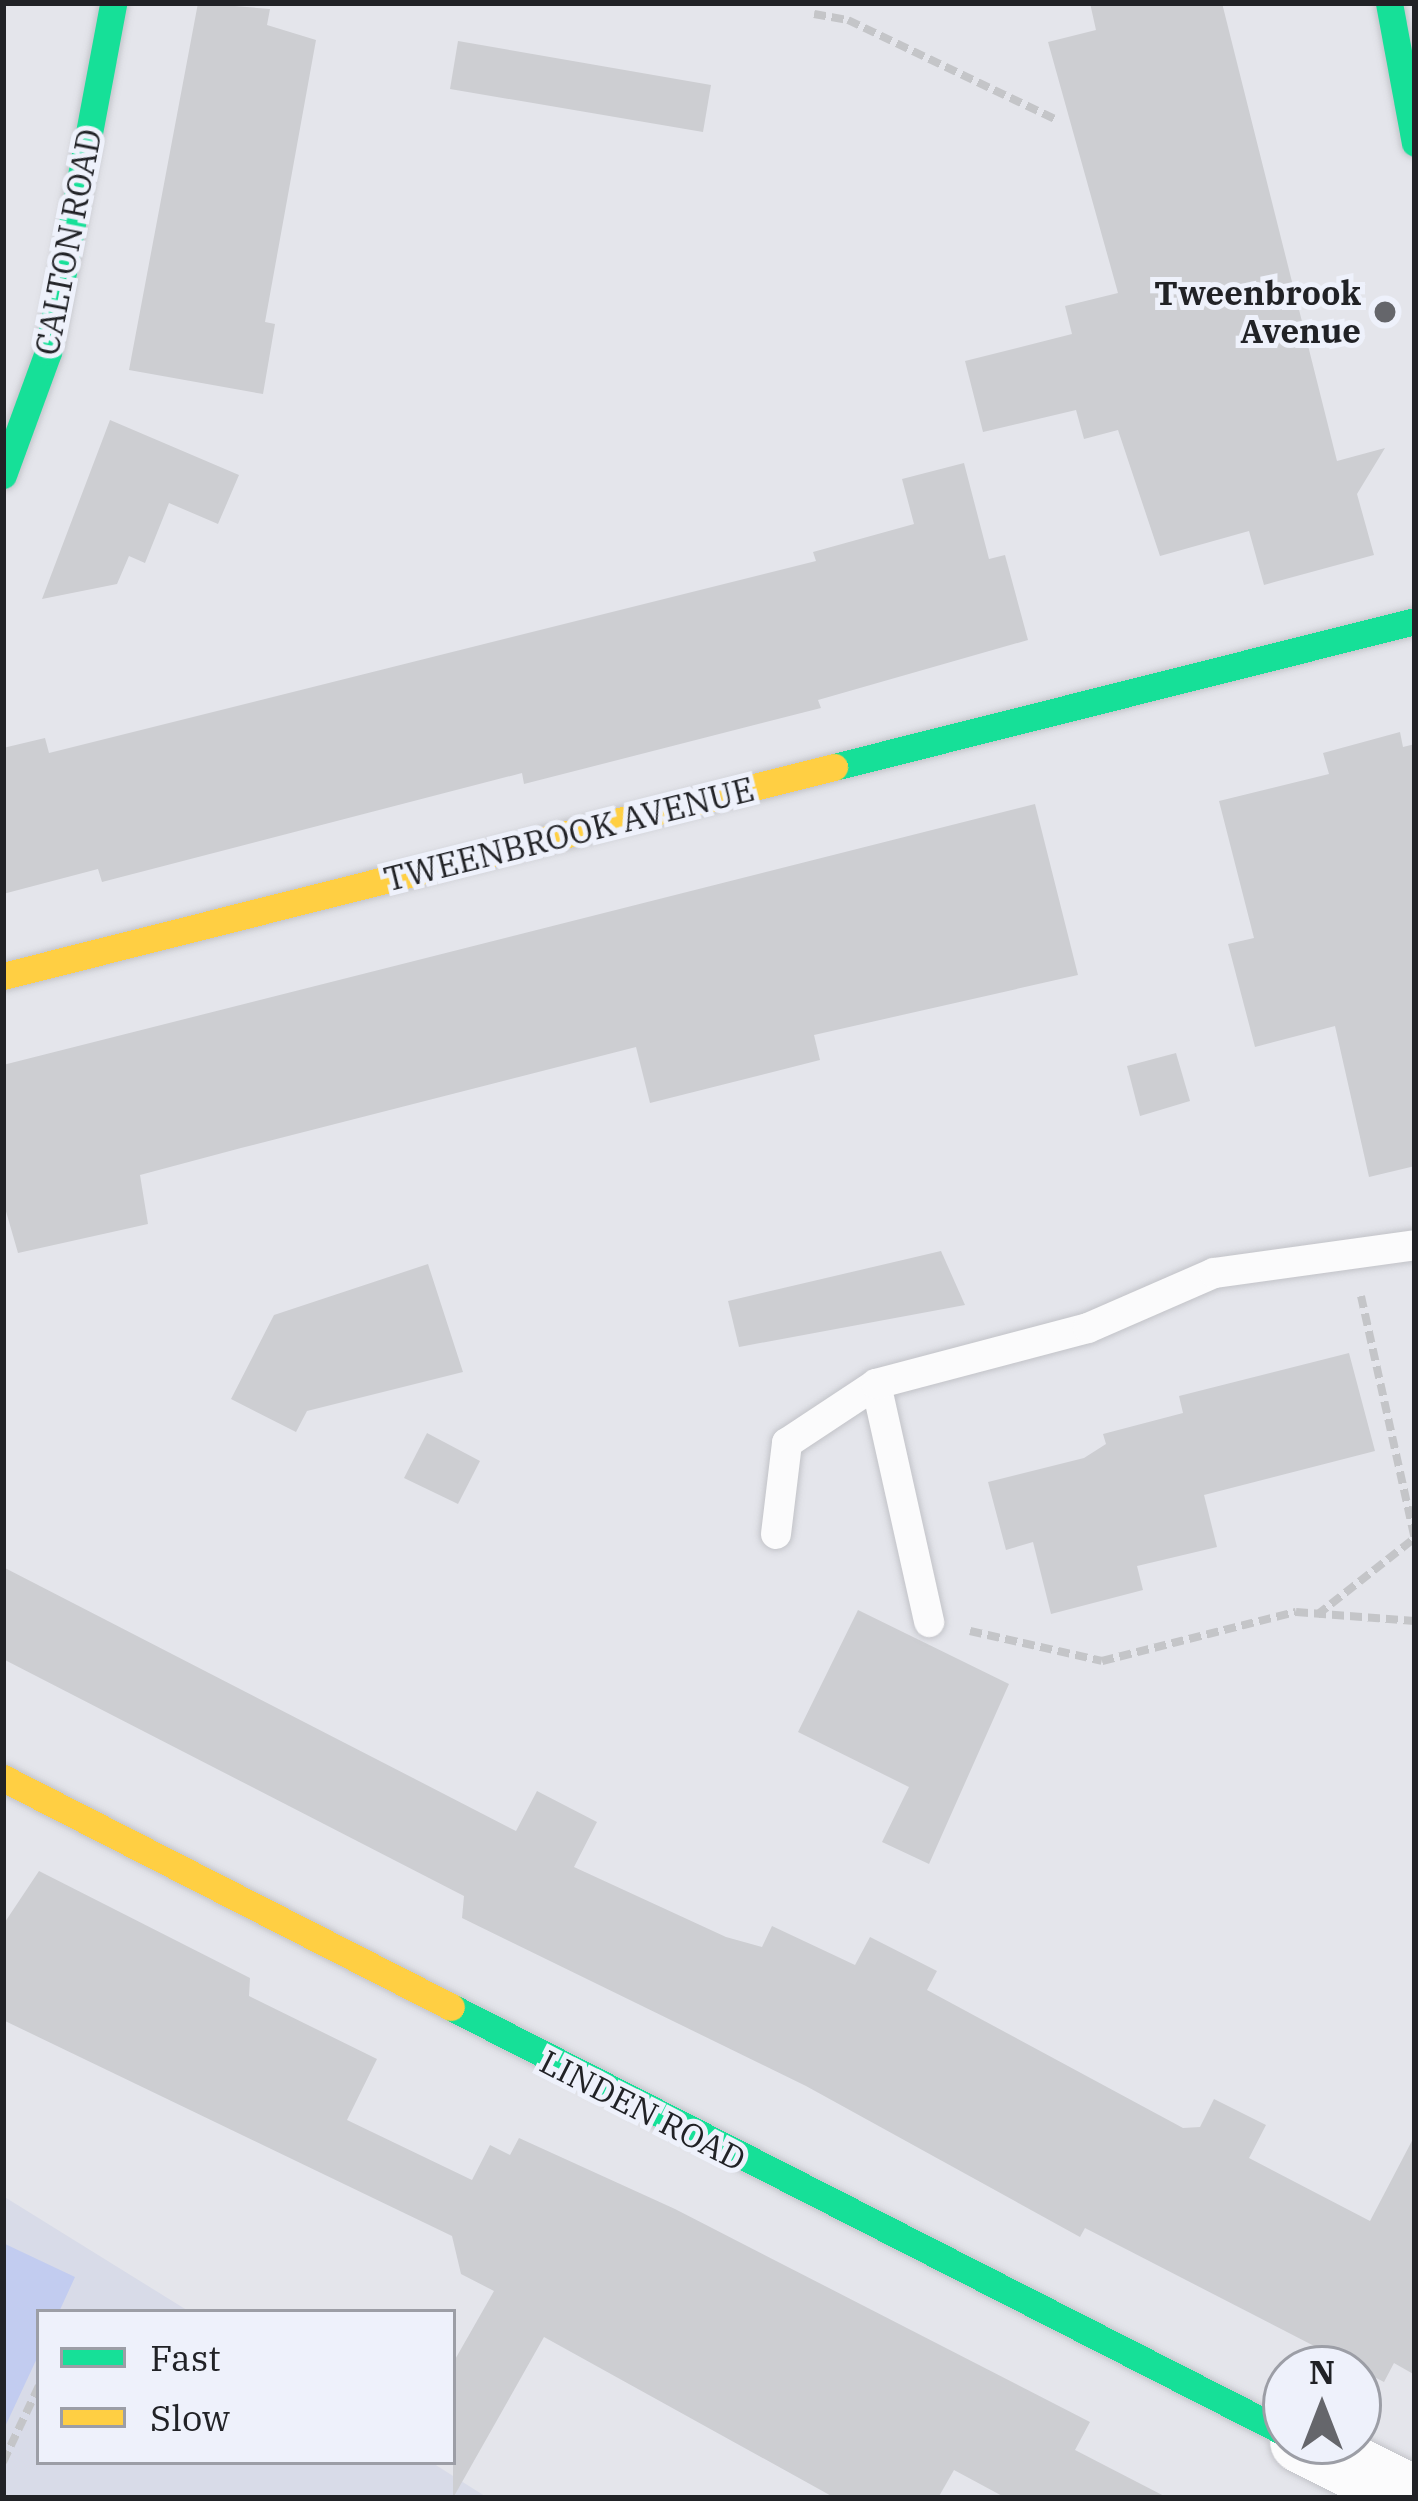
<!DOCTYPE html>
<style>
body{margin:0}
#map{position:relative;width:1418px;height:2501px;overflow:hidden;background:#e4e5eb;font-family:"IBM Plex Serif",serif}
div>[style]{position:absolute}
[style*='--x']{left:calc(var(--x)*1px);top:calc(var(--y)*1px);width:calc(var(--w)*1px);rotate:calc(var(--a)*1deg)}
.built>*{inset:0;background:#d8dbe8}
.green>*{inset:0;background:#c2ccf0}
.building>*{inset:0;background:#cdced2}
.path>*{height:8px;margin-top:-4px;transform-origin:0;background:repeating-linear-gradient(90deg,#c4c5c8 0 12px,transparent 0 18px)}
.roads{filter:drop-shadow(0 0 3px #c2c3c8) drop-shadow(0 0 3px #c2c3c8)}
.lane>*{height:30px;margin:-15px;padding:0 15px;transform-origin:15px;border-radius:15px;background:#fbfbfc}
.street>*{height:63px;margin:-31.5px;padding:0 31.5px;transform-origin:31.5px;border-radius:31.5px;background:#fbfbfc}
.fast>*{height:27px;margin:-13.5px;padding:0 13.5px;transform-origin:13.5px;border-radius:13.5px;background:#16e098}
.slow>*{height:27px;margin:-13.5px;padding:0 13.5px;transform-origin:13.5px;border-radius:13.5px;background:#ffcf43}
.dots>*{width:33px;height:33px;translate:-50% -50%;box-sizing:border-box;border:6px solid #eef1fb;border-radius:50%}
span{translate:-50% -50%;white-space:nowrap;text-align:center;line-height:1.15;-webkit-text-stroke:10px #eef1fb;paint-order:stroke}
.street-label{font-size:33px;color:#212226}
.poi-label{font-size:33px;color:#212226;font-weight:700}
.right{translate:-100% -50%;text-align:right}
.frame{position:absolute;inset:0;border:6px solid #212226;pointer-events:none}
.legend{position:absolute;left:36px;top:2309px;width:420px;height:156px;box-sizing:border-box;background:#eef1fb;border:3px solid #9c9ea6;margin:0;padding:15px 21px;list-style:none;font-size:36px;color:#212226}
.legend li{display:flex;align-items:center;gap:24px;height:60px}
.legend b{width:60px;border:3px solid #9c9ea6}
.north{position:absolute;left:1262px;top:2345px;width:120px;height:120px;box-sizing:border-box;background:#eef1fb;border:3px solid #9c9ea6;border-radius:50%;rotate:0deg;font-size:33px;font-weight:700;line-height:48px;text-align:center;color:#212226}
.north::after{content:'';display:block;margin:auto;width:42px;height:54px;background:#65666b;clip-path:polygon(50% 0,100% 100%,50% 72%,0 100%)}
</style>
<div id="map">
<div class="built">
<i style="clip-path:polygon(3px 2196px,190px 2312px,39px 2312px,39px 2462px,431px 2462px,488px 2498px,3px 2498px)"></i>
</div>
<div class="green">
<i style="clip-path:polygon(3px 2243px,75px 2277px,59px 2312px,39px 2312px,39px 2354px,3px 2431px)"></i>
</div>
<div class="building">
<i style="clip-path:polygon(198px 3px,270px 9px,267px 25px,316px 40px,265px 322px,275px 324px,263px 394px,129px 370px)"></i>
<i style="clip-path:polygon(1090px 3px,1222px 3px,1337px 461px,1385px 448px,1357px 494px,1374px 555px,1264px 585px,1249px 531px,1160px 556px,1118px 430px,1084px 439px,1076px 410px,983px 432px,965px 361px,1072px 334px,1065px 306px,1118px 293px,1048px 42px,1096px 30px)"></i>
<i style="clip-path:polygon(458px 41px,711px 85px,703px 132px,450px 89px)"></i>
<i style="clip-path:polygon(110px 420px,239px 475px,218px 524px,169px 503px,145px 563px,129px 556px,117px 584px,42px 599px)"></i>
<i style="clip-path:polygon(964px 463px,989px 559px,1005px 555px,1028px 640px,818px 700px,821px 708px,524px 784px,522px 773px,102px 882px,98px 869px,3px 894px,3px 748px,45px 738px,49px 753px,816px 561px,813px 552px,914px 524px,902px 479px)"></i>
<i style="clip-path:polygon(1400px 732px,1403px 747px,1415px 744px,1415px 1166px,1369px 1177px,1335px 1026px,1255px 1047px,1228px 944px,1254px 938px,1219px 801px,1329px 774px,1323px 753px)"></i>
<i style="clip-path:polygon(1035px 804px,1078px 975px,814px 1035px,820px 1060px,650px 1103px,636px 1047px,241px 1148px,140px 1175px,148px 1224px,18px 1253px,3px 1201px,3px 1065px)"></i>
<i style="clip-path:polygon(1176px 1053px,1190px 1101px,1140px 1116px,1127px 1066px)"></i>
<i style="clip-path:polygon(941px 1251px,965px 1305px,739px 1347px,728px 1301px)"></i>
<i style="clip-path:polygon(428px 1264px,463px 1372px,307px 1411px,296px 1432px,231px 1399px,274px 1315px)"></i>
<i style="clip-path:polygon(1349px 1353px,1375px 1451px,1204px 1495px,1217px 1547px,1137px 1566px,1143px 1590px,1051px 1614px,1033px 1542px,1006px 1550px,988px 1482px,1084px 1458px,1106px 1444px,1103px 1434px,1183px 1413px,1179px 1396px)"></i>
<i style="clip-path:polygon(427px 1433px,480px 1461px,458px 1504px,404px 1478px)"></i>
<i style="clip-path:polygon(3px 1567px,516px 1831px,537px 1791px,597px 1822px,574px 1867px,726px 1937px,762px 1947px,772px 1926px,855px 1965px,870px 1937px,937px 1971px,927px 1990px,1183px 2128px,1200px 2127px,1214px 2099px,1266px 2125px,1249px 2158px,1370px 2221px,1415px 2135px,1415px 2375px,1394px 2363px,1384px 2382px,1085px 2228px,1080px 2237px,806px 2086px,462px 1918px,464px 1896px,3px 1659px)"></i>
<i style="clip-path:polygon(858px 1610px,1009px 1684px,929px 1864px,882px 1842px,909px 1787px,798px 1732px)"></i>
<i style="clip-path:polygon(39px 1871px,250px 1978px,249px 1996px,377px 2059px,347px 2120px,472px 2180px,490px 2145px,510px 2155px,519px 2138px,675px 2209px,1090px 2422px,1075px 2450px,1168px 2498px,1006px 2498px,954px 2470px,938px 2498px,835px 2498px,544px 2337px,453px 2498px,453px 2363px,494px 2291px,461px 2274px,452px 2236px,3px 2020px,3px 1925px)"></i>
</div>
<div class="path">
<i style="--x:814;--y:14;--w:35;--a:10"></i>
<i style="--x:848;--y:20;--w:229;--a:25.6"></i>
<i style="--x:1361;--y:1296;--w:249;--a:77.5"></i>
<i style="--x:1317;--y:1615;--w:125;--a:-38.2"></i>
<i style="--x:970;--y:1631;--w:135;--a:12.8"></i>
<i style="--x:1102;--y:1661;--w:200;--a:-14.2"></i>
<i style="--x:1296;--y:1612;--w:119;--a:4.3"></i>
<i style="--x:3;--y:2462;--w:84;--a:-64.7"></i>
</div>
<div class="roads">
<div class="lane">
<i style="--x:876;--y:1384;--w:244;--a:77.4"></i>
<i style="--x:776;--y:1534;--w:92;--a:-83.1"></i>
<i style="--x:787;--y:1443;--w:107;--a:-33.5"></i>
<i style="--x:876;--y:1384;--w:219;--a:-14.8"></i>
<i style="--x:1088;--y:1328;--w:137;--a:-23.6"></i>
<i style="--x:1214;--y:1273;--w:203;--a:-7.9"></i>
</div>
<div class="street">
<i style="--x:1301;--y:2441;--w:127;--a:26.6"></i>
</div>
<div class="fast">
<i style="--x:1389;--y:3;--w:142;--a:79.5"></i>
<i style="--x:3;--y:475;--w:131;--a:-69.9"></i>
<i style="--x:48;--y:352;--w:355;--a:-79.4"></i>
<i style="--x:834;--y:767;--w:599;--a:-14.11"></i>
<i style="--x:451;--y:2007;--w:937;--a:27.03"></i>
</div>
<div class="slow">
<i style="--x:3;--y:976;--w:857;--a:-14.12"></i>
<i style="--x:3;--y:1778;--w:503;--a:27.07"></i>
</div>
</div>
<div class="dots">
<i style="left:1385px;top:312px;background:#65666b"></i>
</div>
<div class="street-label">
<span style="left:68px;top:242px;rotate:-79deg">CALTON ROAD</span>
<span style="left:569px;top:834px;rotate:-14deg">TWEENBROOK AVENUE</span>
<span style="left:643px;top:2110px;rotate:27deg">LINDEN ROAD</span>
</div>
<div class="poi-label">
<span class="right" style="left:1361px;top:312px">Tweenbrook<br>Avenue</span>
</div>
<div class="frame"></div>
<ul class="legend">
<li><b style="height:15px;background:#16e098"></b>Fast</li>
<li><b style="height:15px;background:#ffcf43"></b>Slow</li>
</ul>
<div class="north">N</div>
</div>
